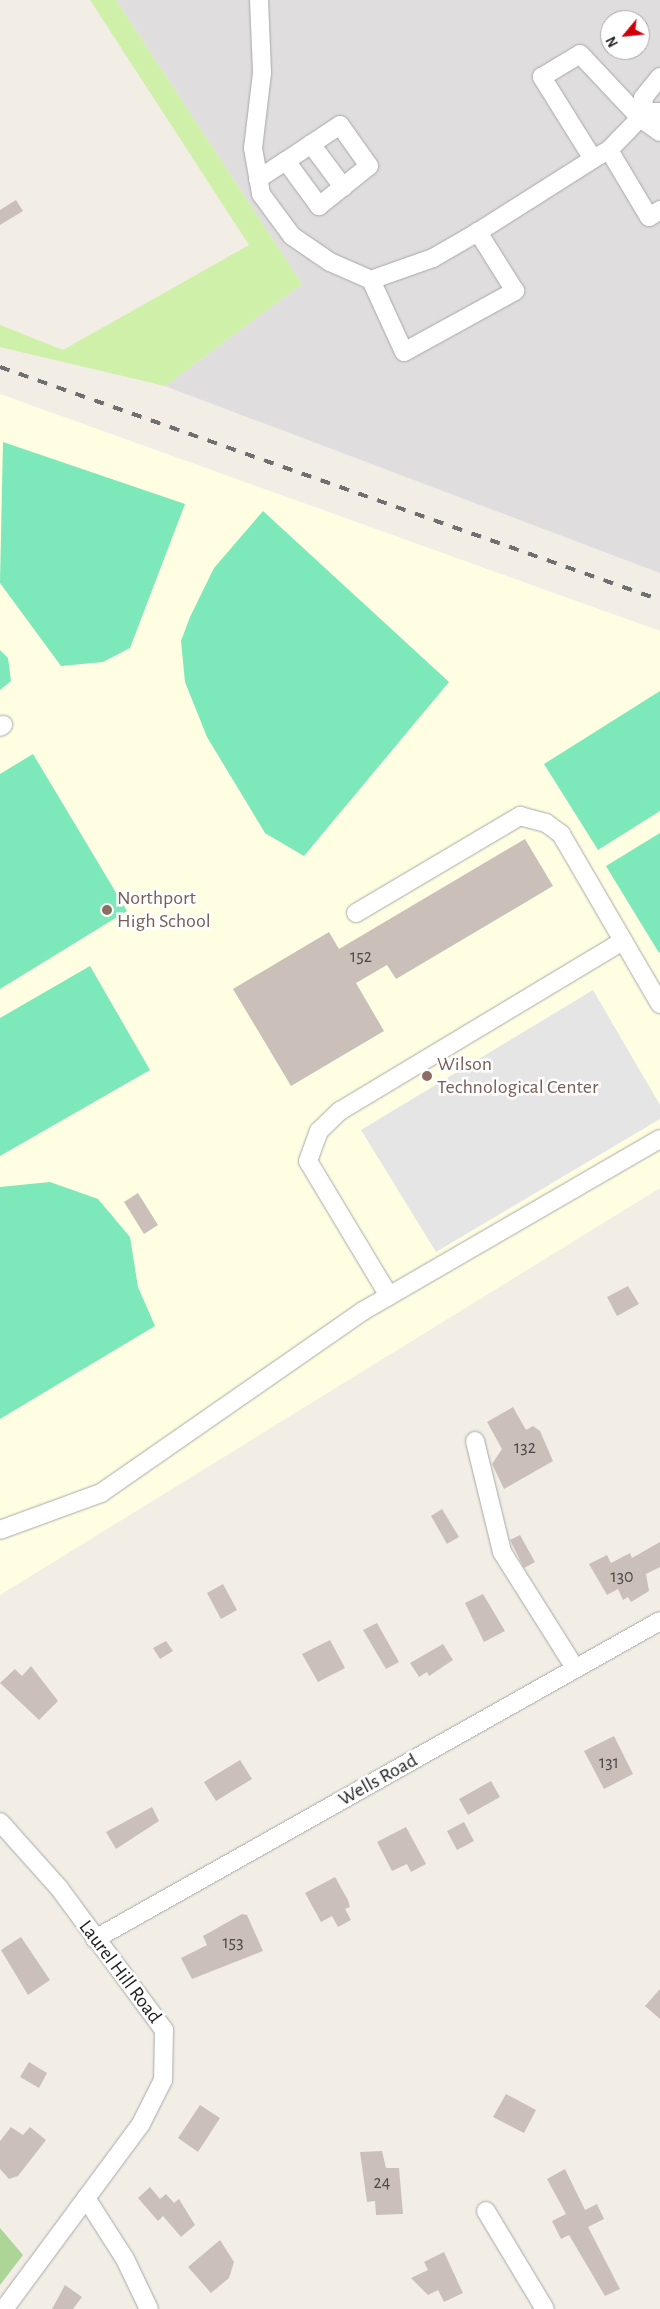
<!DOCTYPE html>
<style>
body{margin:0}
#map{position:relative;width:660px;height:2309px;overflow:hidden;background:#f2eee6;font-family:"Alegreya Sans",sans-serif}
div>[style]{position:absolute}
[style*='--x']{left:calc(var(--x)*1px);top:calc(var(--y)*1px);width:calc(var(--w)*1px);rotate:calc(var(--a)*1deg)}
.residential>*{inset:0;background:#dfdddd}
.education>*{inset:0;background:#fffee2}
.grass>*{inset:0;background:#cef0a8}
.forest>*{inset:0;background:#acd597}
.pitch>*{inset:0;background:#7de8ba}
.parking>*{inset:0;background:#e5e5e5}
.building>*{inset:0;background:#cac0b9}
.roads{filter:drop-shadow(0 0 1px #a8a8a8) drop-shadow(0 0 1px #a8a8a8)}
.minor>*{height:18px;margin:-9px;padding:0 9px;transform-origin:9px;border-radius:9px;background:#fff}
.rail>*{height:4px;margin-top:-2px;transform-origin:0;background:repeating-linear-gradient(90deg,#6f6f6f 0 10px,transparent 0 20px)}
.dots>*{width:14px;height:14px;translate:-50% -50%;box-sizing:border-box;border:2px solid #fff;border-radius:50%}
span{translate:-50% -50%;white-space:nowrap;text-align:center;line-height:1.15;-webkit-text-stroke:5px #fff;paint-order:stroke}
.number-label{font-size:18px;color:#4b4947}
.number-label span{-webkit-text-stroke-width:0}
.education-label{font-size:20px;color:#785e54}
.left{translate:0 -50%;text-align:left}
.street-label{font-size:20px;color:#212121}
.north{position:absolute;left:600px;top:10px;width:50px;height:50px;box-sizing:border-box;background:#fff;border:1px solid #a6a6a6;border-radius:50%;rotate:242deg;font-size:14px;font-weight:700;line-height:20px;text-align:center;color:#212121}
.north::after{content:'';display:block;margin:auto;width:18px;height:22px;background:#d10008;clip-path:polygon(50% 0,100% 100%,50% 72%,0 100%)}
</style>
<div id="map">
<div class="residential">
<i style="clip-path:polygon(evenodd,116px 0,660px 0,660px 573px,165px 386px,302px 284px,116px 0,610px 20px,640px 20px,640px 50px,610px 50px,610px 20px)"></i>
</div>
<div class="education">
<i style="clip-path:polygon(0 394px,660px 631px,660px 1188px,0 1595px)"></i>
</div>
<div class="grass">
<i style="clip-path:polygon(90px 0,116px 0,302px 284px,165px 386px,0 347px,0 325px,63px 350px,249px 245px)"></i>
</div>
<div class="forest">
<i style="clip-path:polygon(0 2228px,23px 2255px,0 2285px)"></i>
</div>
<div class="pitch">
<i style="clip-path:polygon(3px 442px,185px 504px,130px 648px,103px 662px,61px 666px,0 583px)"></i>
<i style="clip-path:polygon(263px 511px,449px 682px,304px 856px,265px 833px,207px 737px,185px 682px,181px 641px,190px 617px,214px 568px)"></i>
<i style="clip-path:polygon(0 650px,8px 658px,11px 681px,0 690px)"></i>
<i style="clip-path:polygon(660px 691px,660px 811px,598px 850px,544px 764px)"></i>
<i style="clip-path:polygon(33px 754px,127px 911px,0 989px,0 774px)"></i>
<i style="clip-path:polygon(660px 833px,660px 952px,659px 953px,606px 866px)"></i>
<i style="clip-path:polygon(90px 966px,150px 1070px,0 1156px,0 1018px)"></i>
<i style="clip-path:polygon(50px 1182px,98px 1199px,130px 1237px,138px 1287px,155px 1326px,0 1419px,0 1187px)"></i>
</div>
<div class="parking">
<i style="clip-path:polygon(593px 990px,660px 1105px,660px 1119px,436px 1252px,361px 1130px)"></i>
</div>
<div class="building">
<i style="clip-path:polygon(16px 200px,23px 211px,0 225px,0 210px)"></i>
<i style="clip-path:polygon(525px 839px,553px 886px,396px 979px,387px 965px,356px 983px,384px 1031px,291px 1086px,233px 989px,329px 932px,339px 949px)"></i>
<i style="clip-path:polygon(138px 1193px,158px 1225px,144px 1234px,124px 1202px)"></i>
<i style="clip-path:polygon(628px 1286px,639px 1304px,617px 1316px,607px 1297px)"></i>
<i style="clip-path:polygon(513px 1407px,526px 1430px,533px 1426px,540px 1431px,553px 1461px,504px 1489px,492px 1464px,502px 1449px,487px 1422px)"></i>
<i style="clip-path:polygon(442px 1509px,459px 1537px,447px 1544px,431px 1516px)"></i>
<i style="clip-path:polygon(520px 1535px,535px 1562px,524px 1568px,510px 1540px)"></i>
<i style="clip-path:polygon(660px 1542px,660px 1567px,646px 1574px,649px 1591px,631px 1602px,628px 1597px,623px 1600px,618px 1589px,607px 1595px,589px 1564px,607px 1555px,611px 1563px,630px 1553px,632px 1558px)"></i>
<i style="clip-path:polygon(223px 1584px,237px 1610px,221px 1619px,207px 1593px)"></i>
<i style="clip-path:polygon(483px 1594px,505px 1631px,484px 1642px,465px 1603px)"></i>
<i style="clip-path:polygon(377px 1623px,399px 1662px,386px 1669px,363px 1630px)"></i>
<i style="clip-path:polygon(330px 1640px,345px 1668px,318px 1682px,302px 1654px)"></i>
<i style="clip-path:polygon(166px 1641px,173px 1651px,160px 1659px,153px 1648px)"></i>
<i style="clip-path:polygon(443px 1644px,453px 1660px,429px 1676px,427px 1672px,419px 1677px,410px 1663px)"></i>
<i style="clip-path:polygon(31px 1666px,58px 1701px,39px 1720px,0 1683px,15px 1669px,22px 1676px)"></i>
<i style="clip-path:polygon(614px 1736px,633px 1774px,604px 1789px,584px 1751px)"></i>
<i style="clip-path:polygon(240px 1760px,252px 1779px,216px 1801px,204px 1782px)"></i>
<i style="clip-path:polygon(491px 1781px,500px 1797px,468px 1815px,459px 1799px)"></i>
<i style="clip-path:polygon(152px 1807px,159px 1821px,116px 1849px,106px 1832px)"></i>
<i style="clip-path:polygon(464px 1822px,474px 1841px,457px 1850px,447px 1831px)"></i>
<i style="clip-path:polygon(406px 1827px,426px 1864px,411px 1872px,407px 1864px,392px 1871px,377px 1842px)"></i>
<i style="clip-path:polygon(335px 1877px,348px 1900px,350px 1907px,345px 1909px,351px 1920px,338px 1927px,332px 1916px,321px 1922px,305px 1893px)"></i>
<i style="clip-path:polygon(242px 1914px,247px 1915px,263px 1951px,192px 1979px,181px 1958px,207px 1945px,203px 1936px)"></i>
<i style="clip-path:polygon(21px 1937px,50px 1980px,28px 1995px,1px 1950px)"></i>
<i style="clip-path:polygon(660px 1989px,660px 2019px,645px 2006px)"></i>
<i style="clip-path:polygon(29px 2062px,47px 2073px,39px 2088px,20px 2077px)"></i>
<i style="clip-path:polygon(506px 2094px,536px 2110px,524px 2133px,493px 2117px)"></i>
<i style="clip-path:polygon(200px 2105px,220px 2118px,198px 2152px,178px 2138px)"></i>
<i style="clip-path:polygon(11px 2127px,23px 2135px,30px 2127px,46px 2140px,18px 2176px,9px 2179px,0 2169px,0 2141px)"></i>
<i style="clip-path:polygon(382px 2151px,386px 2168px,399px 2168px,403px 2214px,376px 2215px,375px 2201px,367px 2202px,360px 2152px)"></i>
<i style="clip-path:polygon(565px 2169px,585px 2210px,597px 2204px,604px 2219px,588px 2227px,620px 2289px,605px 2296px,569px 2235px,561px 2239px,552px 2221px,566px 2214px,547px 2179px)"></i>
<i style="clip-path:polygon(150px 2187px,160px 2199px,166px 2194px,174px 2203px,179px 2199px,195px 2225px,181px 2237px,163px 2216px,158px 2221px,138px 2198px)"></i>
<i style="clip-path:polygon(220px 2240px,234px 2262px,229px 2278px,211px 2293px,188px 2267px)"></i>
<i style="clip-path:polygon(444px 2252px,463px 2293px,444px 2302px,438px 2290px,428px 2295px,411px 2278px,428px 2270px,424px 2262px)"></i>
<i style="clip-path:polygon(65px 2285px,82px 2297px,73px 2309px,52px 2309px)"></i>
</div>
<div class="roads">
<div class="minor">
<i style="--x:259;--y:0;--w:73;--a:87.6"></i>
<i style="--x:262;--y:73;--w:76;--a:96.8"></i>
<i style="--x:253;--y:148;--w:47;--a:80.1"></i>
<i style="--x:261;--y:194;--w:52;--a:53.6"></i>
<i style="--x:292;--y:236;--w:46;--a:34.4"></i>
<i style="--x:330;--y:262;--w:45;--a:23.7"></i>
<i style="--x:660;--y:77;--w:27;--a:129"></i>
<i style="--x:643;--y:98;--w:14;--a:82"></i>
<i style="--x:645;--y:112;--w:15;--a:0"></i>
<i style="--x:645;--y:112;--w:8;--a:130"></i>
<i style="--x:640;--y:118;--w:45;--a:134.1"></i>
<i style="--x:609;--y:150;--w:18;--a:151"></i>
<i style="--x:593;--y:159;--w:97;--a:-121.9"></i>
<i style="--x:542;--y:77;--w:44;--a:-31.2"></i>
<i style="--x:580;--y:54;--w:88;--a:46.8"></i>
<i style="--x:640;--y:118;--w:24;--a:35"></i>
<i style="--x:311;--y:144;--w:54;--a:53.3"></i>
<i style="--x:609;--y:150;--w:78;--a:59.2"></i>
<i style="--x:649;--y:217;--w:13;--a:-32"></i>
<i style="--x:258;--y:179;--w:33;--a:-33"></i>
<i style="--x:286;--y:161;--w:56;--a:53.7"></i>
<i style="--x:319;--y:206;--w:64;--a:-38.7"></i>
<i style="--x:369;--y:166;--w:50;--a:-125.3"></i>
<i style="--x:340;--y:125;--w:65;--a:146.3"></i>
<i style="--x:478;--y:232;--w:52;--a:150"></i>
<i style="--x:433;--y:258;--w:66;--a:160.5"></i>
<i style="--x:371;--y:280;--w:79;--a:65.4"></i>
<i style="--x:404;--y:352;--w:127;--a:-28.8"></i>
<i style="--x:515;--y:291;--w:70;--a:-122.1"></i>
<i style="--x:478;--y:232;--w:136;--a:-32.4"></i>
<i style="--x:0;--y:727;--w:4;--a:-34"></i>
<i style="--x:356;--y:913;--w:191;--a:-30.6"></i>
<i style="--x:520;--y:816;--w:27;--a:15"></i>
<i style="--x:546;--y:823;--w:19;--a:36"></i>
<i style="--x:561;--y:834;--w:197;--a:59.8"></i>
<i style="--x:389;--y:1296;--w:157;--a:-121"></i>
<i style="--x:308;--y:1161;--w:32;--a:-70"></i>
<i style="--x:319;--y:1131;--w:29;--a:-44"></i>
<i style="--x:340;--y:1111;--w:330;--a:-31"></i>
<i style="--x:475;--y:1441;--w:114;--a:76.3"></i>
<i style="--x:502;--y:1552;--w:137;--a:57.8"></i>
<i style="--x:0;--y:1530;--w:108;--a:-20.1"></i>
<i style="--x:101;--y:1493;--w:319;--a:-34.8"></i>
<i style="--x:363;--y:1311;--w:343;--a:-30.1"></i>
<i style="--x:0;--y:1822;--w:89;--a:48.2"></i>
<i style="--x:59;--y:1888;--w:177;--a:53.5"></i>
<i style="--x:164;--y:2030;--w:50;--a:91.1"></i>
<i style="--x:163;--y:2080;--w:49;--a:116.6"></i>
<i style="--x:141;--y:2124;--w:230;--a:126.5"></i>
<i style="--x:95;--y:1939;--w:648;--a:-29.37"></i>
<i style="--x:86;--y:2198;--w:72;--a:57.4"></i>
<i style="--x:125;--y:2259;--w:55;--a:64.4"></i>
<i style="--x:486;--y:2211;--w:114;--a:59"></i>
</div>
</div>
<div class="rail">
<i style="--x:0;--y:367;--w:700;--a:19.44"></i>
</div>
<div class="dots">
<i style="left:107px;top:910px;background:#8d6e63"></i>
<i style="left:427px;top:1076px;background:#8d6e63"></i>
</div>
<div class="number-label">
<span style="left:361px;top:957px">152</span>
<span style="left:525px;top:1448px">132</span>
<span style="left:622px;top:1577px">130</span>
<span style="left:609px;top:1763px">131</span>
<span style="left:233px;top:1943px">153</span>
<span style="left:382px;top:2183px">24</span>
</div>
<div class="education-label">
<span class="left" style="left:117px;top:910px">Northport<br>High School</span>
<span class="left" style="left:437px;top:1076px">Wilson<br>Technological Center</span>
</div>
<div class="street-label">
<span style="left:378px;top:1780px;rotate:-29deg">Wells Road</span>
<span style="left:120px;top:1972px;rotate:53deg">Laurel Hill Road</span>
</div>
<div class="north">N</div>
</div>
